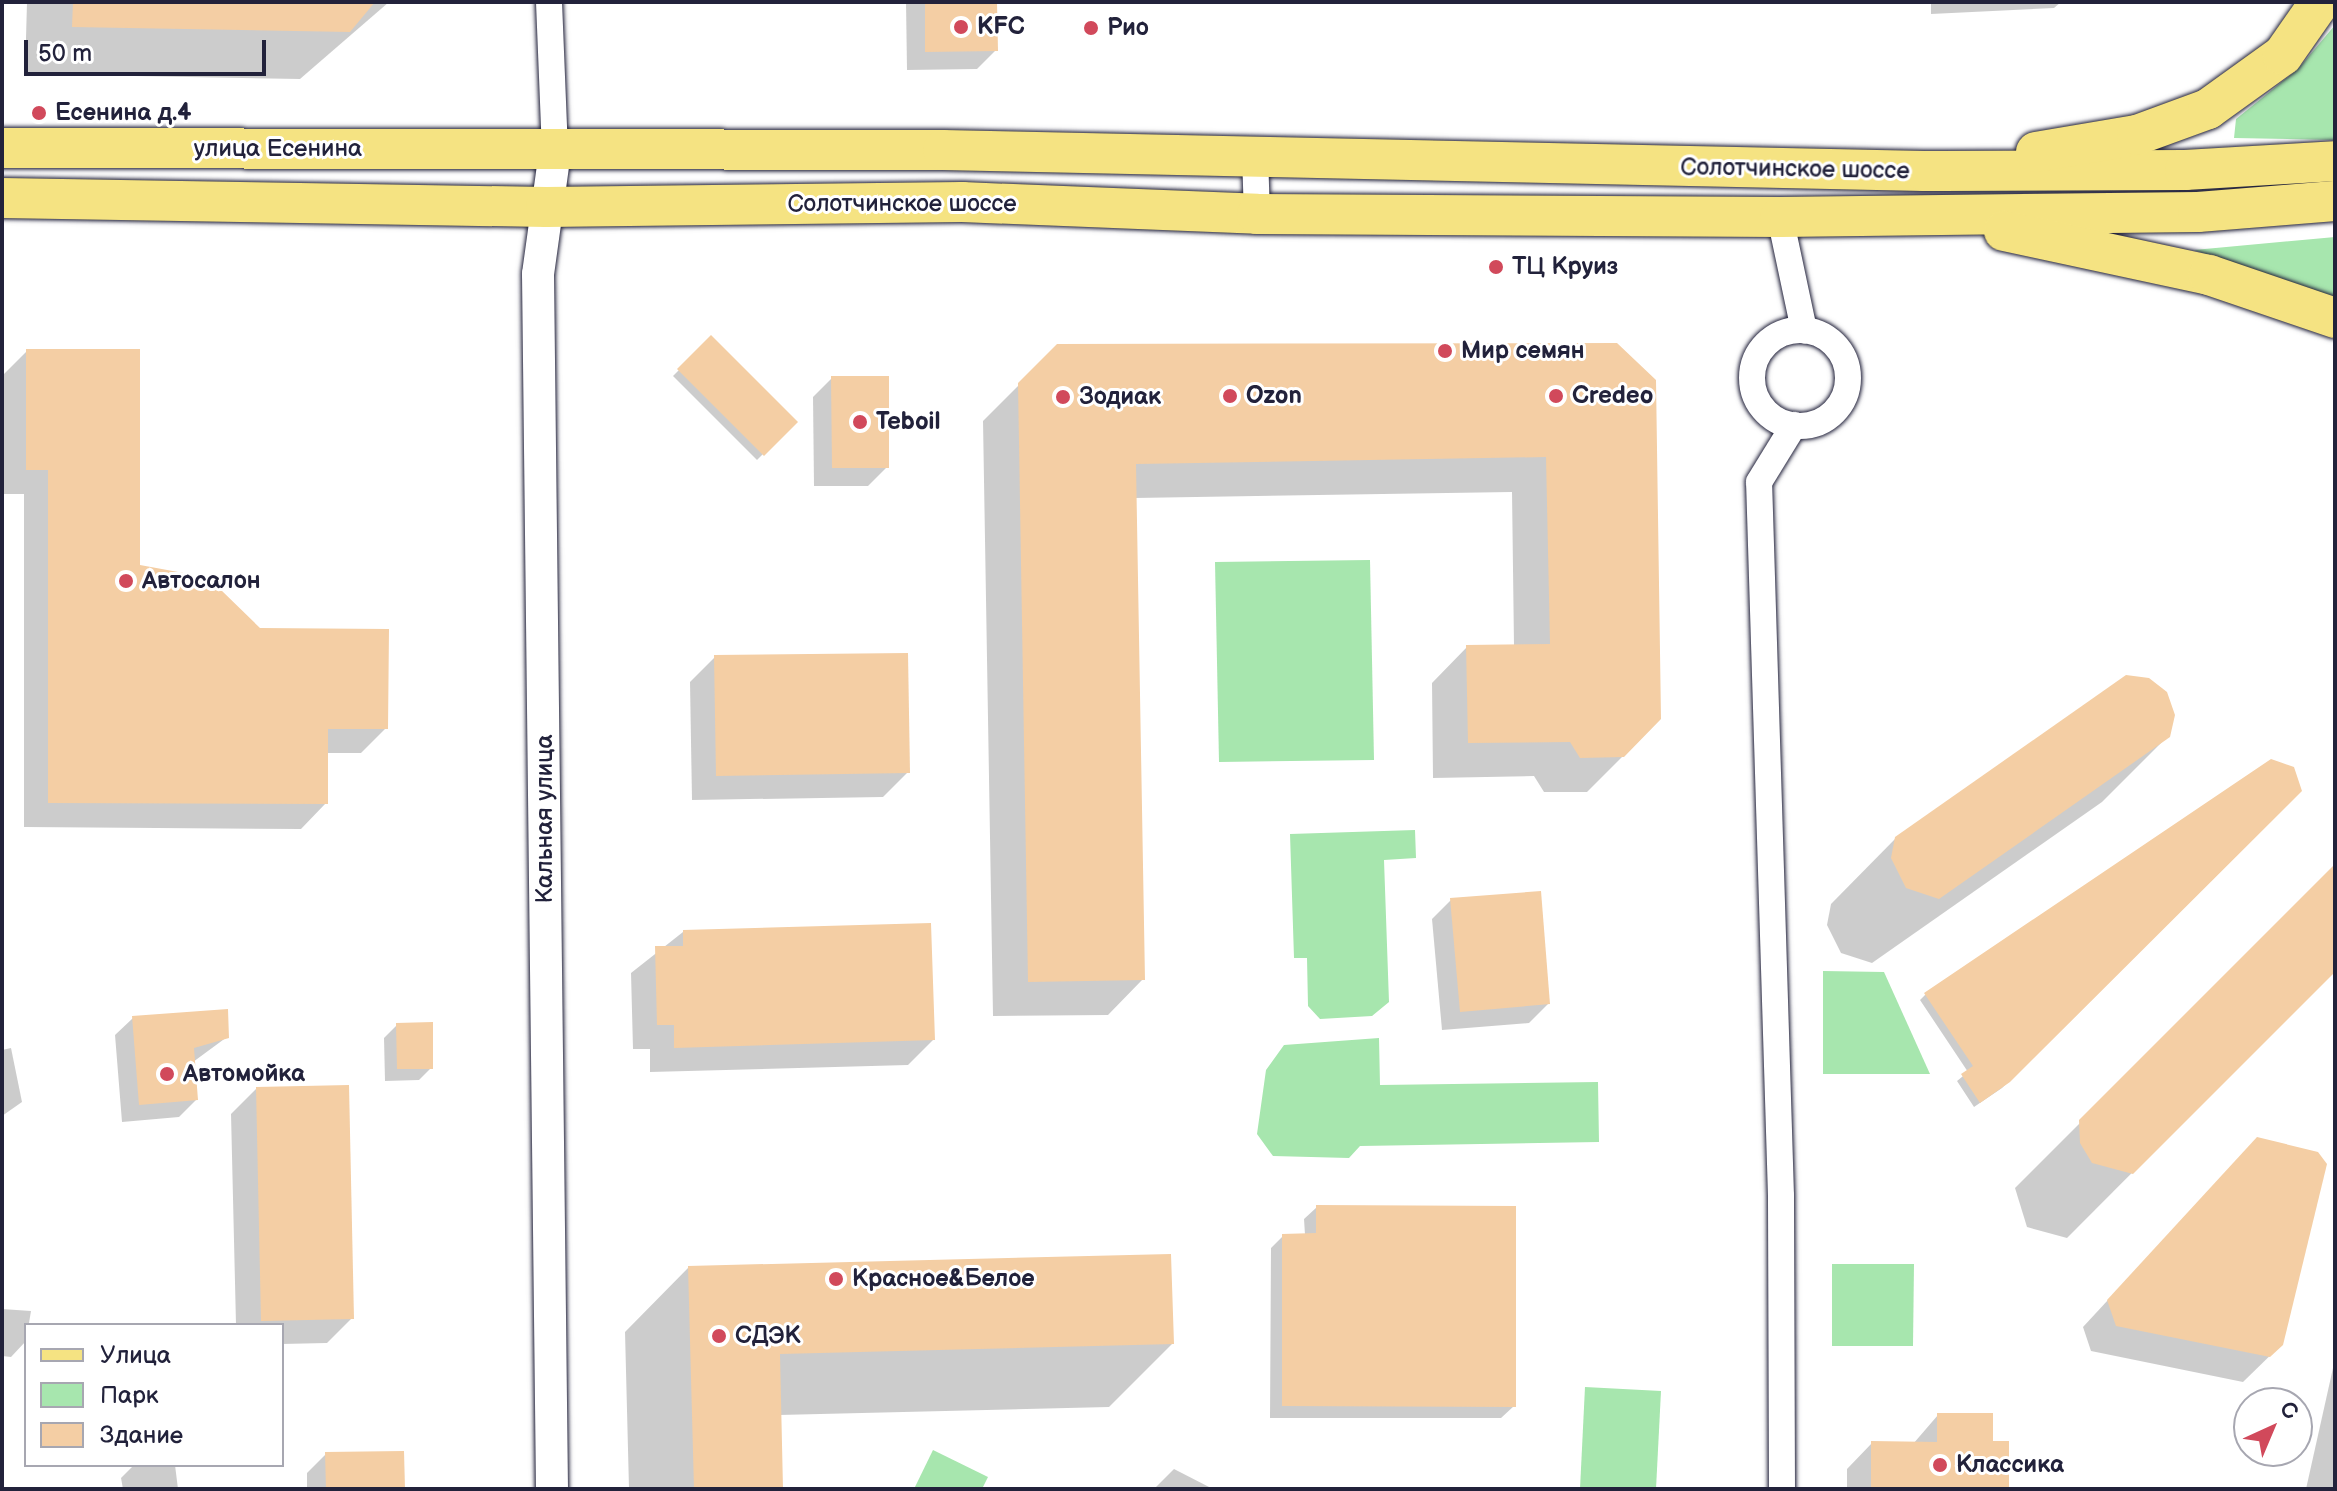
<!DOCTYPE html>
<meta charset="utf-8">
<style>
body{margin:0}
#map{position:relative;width:2337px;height:1491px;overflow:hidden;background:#fff;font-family:"Balsamiq Sans",sans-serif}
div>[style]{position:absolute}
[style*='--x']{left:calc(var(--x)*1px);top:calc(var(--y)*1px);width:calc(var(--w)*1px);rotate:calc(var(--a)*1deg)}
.green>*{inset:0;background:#a7e6ae}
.shadow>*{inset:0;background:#0003}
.building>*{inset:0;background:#f4cea4}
.roads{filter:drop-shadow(0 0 2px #22223b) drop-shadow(0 0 2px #22223b)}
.minor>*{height:26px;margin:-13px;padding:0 13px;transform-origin:13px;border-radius:13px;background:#fff}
.minor>.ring{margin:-13px;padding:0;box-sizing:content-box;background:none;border:26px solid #fff;border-radius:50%}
.tertiary>*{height:32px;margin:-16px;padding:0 16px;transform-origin:16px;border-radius:16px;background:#fff}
.primary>*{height:40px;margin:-20px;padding:0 20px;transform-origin:20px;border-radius:20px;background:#f5e382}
.dots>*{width:22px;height:22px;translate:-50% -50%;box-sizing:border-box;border:4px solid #fff;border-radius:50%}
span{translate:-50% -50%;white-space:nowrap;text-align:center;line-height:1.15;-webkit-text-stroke:6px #fff;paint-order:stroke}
.poi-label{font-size:24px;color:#22223b;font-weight:700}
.left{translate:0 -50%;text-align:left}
.street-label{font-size:24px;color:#22223b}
.frame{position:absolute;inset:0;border:4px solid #22223b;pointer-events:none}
.legend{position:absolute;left:24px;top:1323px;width:260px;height:144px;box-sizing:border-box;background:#fff;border:2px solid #a7a7b1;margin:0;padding:10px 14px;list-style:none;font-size:24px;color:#22223b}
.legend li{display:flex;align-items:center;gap:16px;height:40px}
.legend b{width:40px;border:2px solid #a7a7b1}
.north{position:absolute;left:2233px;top:1387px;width:80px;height:80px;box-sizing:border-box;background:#fff;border:2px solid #a7a7b1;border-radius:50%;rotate:44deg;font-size:22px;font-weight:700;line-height:32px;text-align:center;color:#22223b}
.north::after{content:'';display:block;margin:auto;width:28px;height:36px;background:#d1495b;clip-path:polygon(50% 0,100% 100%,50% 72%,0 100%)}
.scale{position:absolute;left:24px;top:40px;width:242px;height:36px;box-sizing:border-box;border:4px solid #22223b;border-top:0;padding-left:10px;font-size:24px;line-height:28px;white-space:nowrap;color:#22223b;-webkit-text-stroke:6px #fff;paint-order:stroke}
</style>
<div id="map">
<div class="green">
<i style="clip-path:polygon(2335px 25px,2335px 140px,2234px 138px,2236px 119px,2298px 69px)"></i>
<i style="clip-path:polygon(2335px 237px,2335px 299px,2194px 250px)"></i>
<i style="clip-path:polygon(1370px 560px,1374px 760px,1219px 762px,1215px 562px)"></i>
<i style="clip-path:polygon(1415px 830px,1416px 858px,1384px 860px,1389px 1002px,1372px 1016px,1320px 1019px,1308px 1006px,1307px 958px,1294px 958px,1290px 834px)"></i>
<i style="clip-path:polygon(1823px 971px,1884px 972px,1930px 1074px,1823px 1074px)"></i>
<i style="clip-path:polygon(1379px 1038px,1380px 1085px,1598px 1082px,1599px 1142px,1360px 1146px,1349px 1158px,1273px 1156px,1257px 1134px,1266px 1070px,1284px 1045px)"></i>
<i style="clip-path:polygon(1832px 1264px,1914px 1264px,1913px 1346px,1832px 1346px)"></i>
<i style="clip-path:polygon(1585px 1387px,1661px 1391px,1656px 1489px,1580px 1489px)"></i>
<i style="clip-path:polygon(933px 1450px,988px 1477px,982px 1489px,914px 1489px)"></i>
</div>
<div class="shadow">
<i style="clip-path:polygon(27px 2px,389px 2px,300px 79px,25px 74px)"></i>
<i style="clip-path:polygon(906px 2px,995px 2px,996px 50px,977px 69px,907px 70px)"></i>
<i style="clip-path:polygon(1931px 2px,2061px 2px,2054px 8px,1931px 14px)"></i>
<i style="clip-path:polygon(711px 338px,795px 422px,757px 460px,673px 376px)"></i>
<i style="clip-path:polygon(1616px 345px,1623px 756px,1587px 792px,1544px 792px,1534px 776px,1433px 778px,1432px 683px,1467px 647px,1514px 646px,1512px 492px,1135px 498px,1143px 979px,1108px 1015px,993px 1016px,983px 421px,1058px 346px)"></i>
<i style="clip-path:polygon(27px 351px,138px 566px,259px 630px,386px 728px,361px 753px,326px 753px,326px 803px,301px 829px,24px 827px,24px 494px,2px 494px,2px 376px)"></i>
<i style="clip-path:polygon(832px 378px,887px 467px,868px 486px,814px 486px,813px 397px)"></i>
<i style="clip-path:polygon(715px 657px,908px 772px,883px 797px,692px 800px,690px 682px)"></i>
<i style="clip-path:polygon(2168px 736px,2102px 802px,1872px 963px,1841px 953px,1827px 925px,1831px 904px,1896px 838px)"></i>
<i style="clip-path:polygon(2300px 791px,2002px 1088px,1974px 1107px,1957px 1081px,1968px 1072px,1920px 1000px,1925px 995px)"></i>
<i style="clip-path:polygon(2335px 868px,2335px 969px,2067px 1238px,2027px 1227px,2015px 1188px)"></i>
<i style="clip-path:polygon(1451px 900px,1548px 1004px,1529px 1023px,1442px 1030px,1432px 919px)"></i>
<i style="clip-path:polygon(683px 932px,933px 1040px,908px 1065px,650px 1072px,650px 1049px,633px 1049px,631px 973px)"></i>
<i style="clip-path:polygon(133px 1018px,227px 1037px,193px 1062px,196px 1100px,179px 1117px,122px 1122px,115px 1035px)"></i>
<i style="clip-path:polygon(397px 1025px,431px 1068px,419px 1080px,385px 1081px,384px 1038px)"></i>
<i style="clip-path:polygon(11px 1048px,22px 1102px,2px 1116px,2px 1050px)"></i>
<i style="clip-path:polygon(256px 1089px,352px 1318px,327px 1343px,282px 1344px,282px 1325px,236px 1325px,231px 1114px)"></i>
<i style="clip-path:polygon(2257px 1139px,2282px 1344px,2243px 1382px,2091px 1351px,2083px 1327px)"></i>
<i style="clip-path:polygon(1317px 1207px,1514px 1406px,1501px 1418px,1270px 1418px,1271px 1248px,1283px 1236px,1305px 1235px,1304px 1219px)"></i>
<i style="clip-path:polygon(688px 1268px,1172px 1344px,1109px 1407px,779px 1415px,781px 1489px,629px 1489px,625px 1332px)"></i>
<i style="clip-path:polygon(2px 1309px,31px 1311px,26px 1341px,11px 1357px,2px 1356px)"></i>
<i style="clip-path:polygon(2335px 1359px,2335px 1489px,2306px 1489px)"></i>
<i style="clip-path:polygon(1938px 1415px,2007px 1489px,1847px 1489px,1847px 1469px,1872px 1443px,1913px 1444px)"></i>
<i style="clip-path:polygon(326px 1454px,403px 1489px,307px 1489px,307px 1473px)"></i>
<i style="clip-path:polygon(134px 1465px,175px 1465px,178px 1489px,123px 1489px,121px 1478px)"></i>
<i style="clip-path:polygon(1174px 1469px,1213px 1489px,1154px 1489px)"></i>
</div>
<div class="building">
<i style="clip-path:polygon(73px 2px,375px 2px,350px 32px,72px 27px)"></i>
<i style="clip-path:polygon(925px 2px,997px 2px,998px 51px,925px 52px)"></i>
<i style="clip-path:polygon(711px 335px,798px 422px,764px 456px,677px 369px)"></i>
<i style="clip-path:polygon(1617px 343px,1656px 380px,1661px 719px,1624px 757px,1580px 758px,1570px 742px,1468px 743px,1466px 645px,1550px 644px,1546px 457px,1136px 464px,1145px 980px,1028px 982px,1018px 383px,1057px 344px)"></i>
<i style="clip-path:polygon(26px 349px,140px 349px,140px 565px,189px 574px,220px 589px,260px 628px,389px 629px,388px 729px,328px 729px,328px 804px,48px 803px,48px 470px,26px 470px)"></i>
<i style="clip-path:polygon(831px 376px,889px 376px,889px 468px,832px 468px)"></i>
<i style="clip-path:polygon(908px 653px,910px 773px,716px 776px,714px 655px)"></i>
<i style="clip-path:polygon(2126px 675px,2149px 678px,2167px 692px,2175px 715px,2170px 737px,1939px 899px,1906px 888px,1891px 858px,1895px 837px)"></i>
<i style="clip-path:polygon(2271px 759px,2294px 767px,2302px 791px,2010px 1082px,1980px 1103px,1961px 1074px,1973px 1066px,1924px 993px)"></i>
<i style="clip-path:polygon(2335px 864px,2335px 972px,2133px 1174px,2092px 1163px,2080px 1143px,2079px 1120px)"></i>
<i style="clip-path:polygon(1541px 891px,1550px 1004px,1460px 1012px,1450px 898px)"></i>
<i style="clip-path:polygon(931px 923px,935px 1040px,674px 1048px,674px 1025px,657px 1025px,655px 946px,683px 946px,683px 930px)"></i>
<i style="clip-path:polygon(228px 1009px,229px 1038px,194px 1048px,198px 1100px,139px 1105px,132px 1016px)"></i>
<i style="clip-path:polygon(433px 1022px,433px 1069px,397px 1069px,396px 1023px)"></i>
<i style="clip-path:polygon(349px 1085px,354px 1319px,261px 1321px,256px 1087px)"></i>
<i style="clip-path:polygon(2257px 1137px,2318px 1152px,2327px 1164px,2283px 1345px,2270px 1357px,2116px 1326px,2107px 1300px)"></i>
<i style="clip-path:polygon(1316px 1205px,1516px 1206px,1516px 1407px,1282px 1406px,1282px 1234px,1316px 1233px)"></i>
<i style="clip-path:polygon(1171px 1254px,1174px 1344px,780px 1354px,783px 1489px,694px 1489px,688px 1266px)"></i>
<i style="clip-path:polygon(1937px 1413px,1993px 1413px,1993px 1441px,2009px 1441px,2009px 1489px,1871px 1489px,1871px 1441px,1937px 1442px)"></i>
<i style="clip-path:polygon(404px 1451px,405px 1489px,326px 1489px,325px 1452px)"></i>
</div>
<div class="roads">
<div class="minor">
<i style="--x:549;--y:2;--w:149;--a:87.7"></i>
<i style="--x:1255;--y:155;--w:59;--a:88.1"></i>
<i style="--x:1780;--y:217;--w:116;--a:78"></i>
<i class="ring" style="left:1752px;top:330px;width:70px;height:70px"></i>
<i style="--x:1782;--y:1489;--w:293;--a:-90.2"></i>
<i style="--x:1781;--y:1196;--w:714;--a:-91.76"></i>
<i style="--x:1759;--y:482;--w:67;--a:-58.4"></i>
</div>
<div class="tertiary">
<i style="--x:552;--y:1489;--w:1215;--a:-90.66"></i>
<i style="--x:538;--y:274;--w:124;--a:-82.1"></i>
</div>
<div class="primary">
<i style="--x:2;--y:148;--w:941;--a:0.12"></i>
<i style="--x:943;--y:150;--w:981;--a:1.23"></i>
<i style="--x:1924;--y:171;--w:261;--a:-0.2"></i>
<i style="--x:2185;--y:170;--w:150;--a:-3.4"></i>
<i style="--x:2036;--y:152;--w:102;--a:-9.6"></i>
<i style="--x:2137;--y:135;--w:76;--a:-20.1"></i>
<i style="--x:2208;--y:109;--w:92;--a:-35.8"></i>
<i style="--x:2283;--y:55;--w:65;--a:-55.1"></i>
<i style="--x:2;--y:198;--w:544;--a:0.95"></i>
<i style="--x:546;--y:207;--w:416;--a:-0.7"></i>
<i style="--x:962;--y:202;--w:295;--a:2.3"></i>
<i style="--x:1257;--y:214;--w:523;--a:0.33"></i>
<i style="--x:1780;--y:217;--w:418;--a:-0.7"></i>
<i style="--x:2198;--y:212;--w:137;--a:-4.6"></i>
<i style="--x:2004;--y:231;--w:210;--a:12.1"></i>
<i style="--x:2209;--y:275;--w:133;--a:18.8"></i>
</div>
</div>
<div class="dots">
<i style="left:961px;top:27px;background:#d1495b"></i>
<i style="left:1091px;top:28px;background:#d1495b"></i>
<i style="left:39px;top:113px;background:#d1495b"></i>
<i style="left:1496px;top:267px;background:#d1495b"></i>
<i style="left:1445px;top:351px;background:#d1495b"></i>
<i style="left:1230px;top:396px;background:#d1495b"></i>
<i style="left:1556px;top:396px;background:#d1495b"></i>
<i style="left:1063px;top:397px;background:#d1495b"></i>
<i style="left:860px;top:422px;background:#d1495b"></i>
<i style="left:126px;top:581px;background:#d1495b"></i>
<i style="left:167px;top:1074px;background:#d1495b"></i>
<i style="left:836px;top:1279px;background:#d1495b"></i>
<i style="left:719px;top:1336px;background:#d1495b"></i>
<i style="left:1940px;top:1465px;background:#d1495b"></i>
</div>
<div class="poi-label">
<span class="left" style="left:977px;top:27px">KFC</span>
<span class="left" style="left:1107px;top:28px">Рио</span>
<span class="left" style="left:55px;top:113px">Есенина д.4</span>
<span class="left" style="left:1512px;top:267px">ТЦ Круиз</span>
<span class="left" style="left:1461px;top:351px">Мир семян</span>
<span class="left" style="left:1246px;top:396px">Ozon</span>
<span class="left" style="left:1572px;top:396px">Credeo</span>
<span class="left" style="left:1079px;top:397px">Зодиак</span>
<span class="left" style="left:876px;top:422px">Teboil</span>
<span class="left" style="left:142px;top:581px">Автосалон</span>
<span class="left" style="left:183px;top:1074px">Автомойка</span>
<span class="left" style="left:852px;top:1279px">Красное&amp;Белое</span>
<span class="left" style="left:735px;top:1336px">СДЭК</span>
<span class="left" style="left:1956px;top:1465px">Классика</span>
</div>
<div class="street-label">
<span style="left:278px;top:149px">улица Есенина</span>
<span style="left:1795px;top:169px;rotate:1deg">Солотчинское шоссе</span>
<span style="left:902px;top:204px">Солотчинское шоссе</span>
<span style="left:545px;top:819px;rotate:-90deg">Кальная улица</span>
</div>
<div class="frame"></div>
<ul class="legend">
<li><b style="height:10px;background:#f5e382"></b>Улица</li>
<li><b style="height:22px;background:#a7e6ae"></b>Парк</li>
<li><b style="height:22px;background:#f4cea4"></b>Здание</li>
</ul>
<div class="north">С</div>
<div class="scale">50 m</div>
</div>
